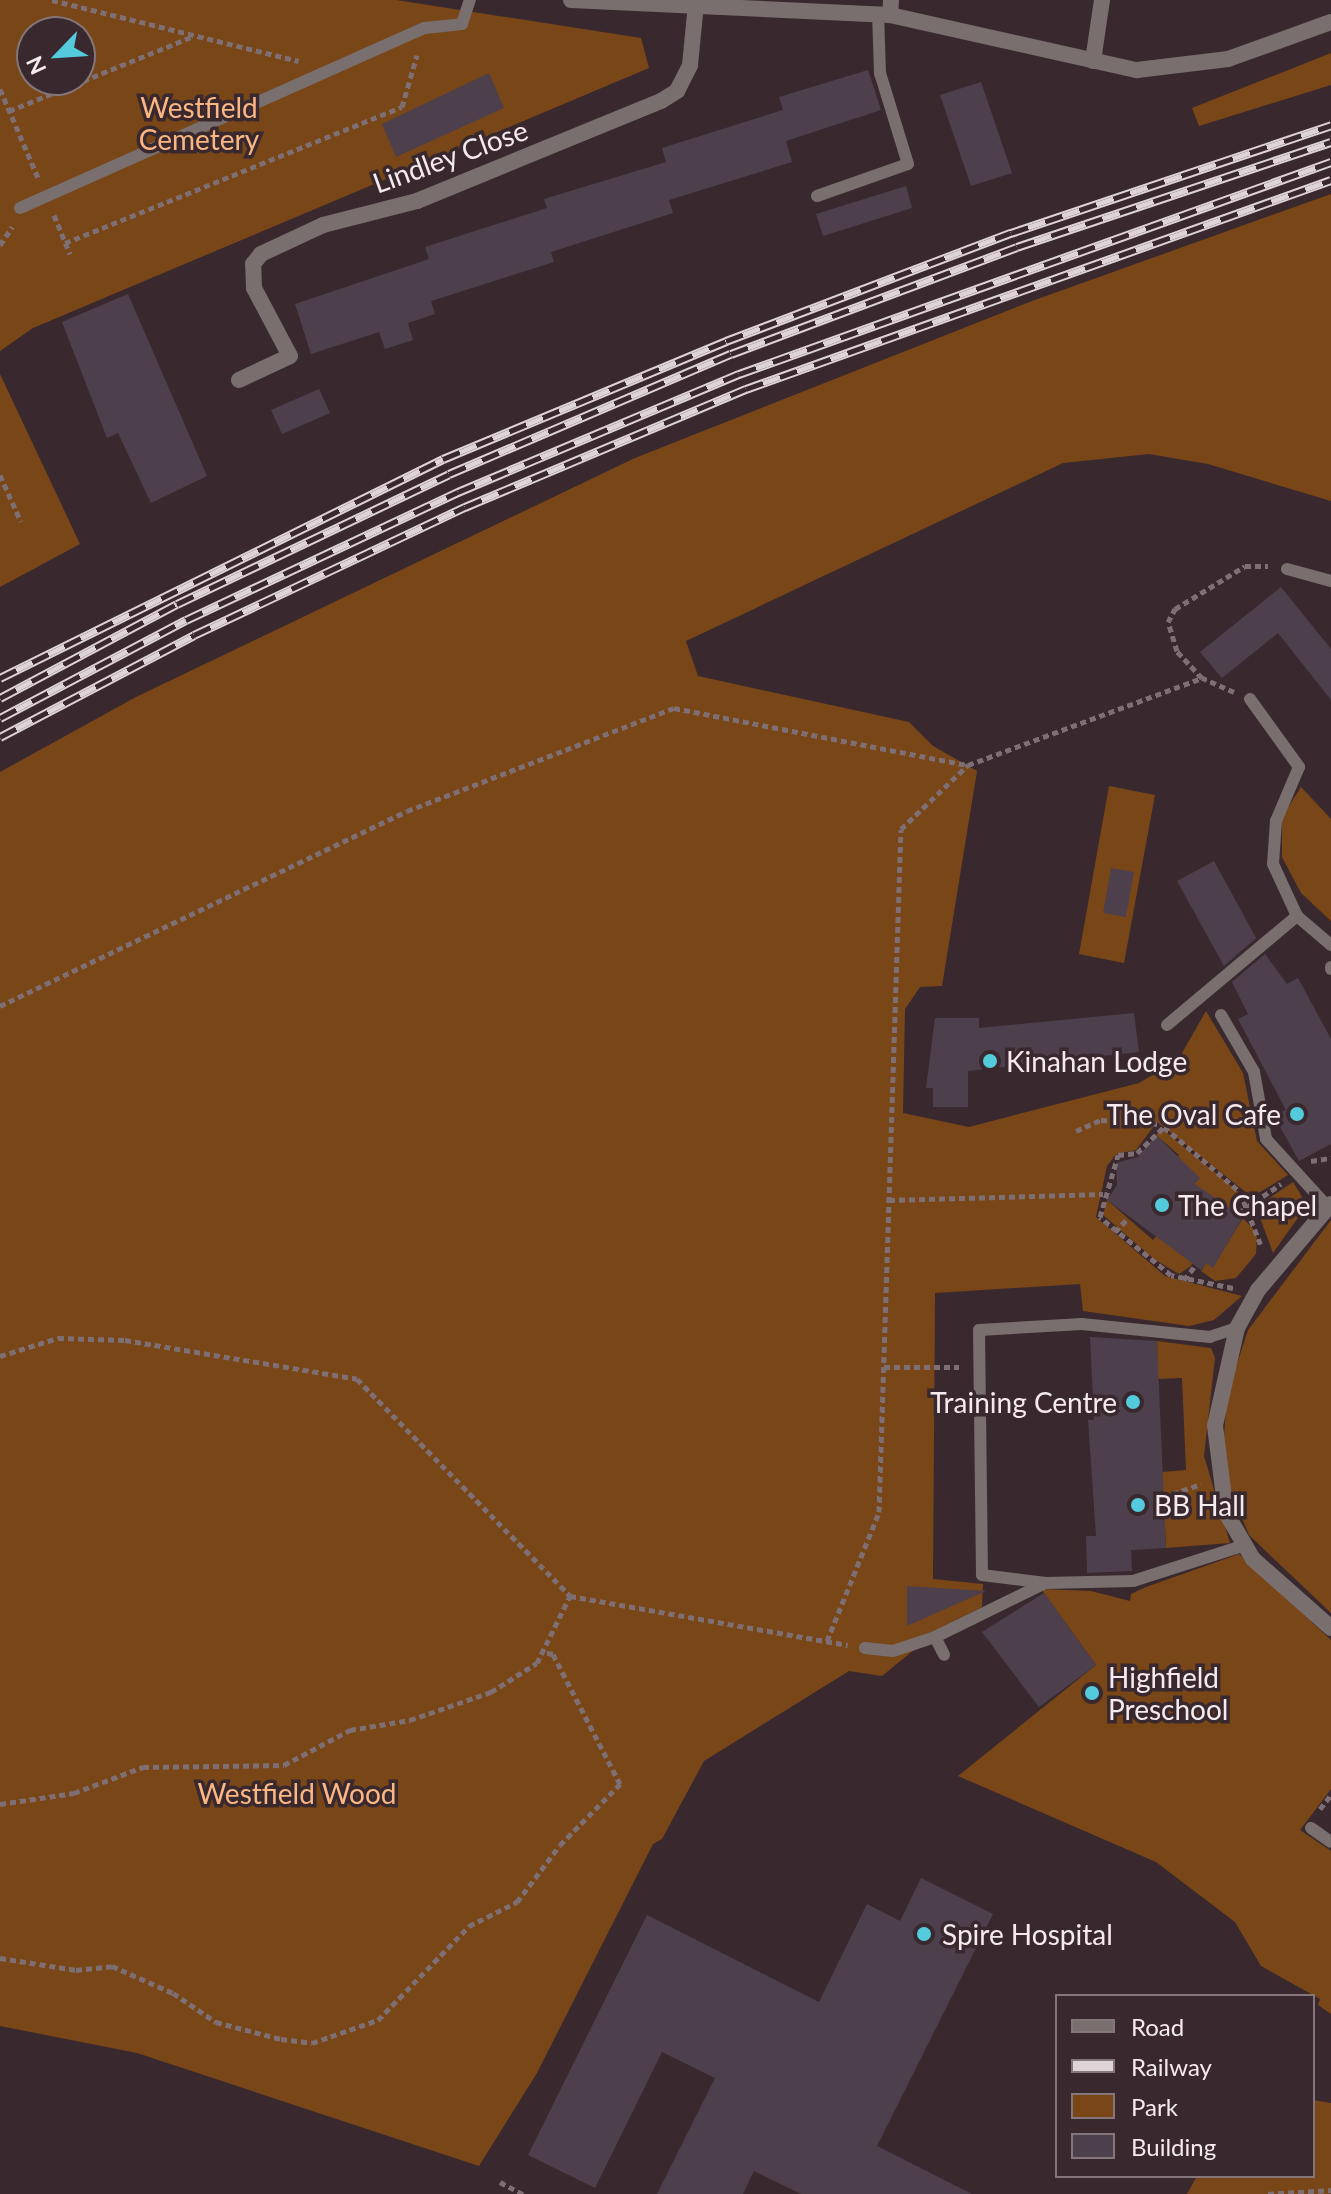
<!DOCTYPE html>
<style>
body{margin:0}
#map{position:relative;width:1331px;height:2194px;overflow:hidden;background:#39292e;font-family:Lato,sans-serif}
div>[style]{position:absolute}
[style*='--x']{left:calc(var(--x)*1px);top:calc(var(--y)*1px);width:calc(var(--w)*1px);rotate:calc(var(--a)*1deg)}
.green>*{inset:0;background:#794618}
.building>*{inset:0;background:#4d404c}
.path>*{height:5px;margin-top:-2.5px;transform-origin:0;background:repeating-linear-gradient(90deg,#7d6f73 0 6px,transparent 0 10px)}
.service>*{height:12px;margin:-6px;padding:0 6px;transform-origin:6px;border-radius:6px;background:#786f6e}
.minor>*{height:16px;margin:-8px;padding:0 8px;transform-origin:8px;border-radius:8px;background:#786f6e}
.tertiary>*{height:16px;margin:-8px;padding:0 8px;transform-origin:8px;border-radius:8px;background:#786f6e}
.rail>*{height:9px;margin-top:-4.5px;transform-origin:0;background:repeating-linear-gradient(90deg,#39292e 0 18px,#ded3d6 0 36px);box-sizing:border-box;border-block:2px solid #ded3d6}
.dots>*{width:22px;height:22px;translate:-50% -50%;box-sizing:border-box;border:4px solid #39292e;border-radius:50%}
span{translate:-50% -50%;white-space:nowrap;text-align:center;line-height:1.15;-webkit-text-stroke:7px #39292e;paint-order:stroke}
.park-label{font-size:28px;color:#fbb783}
.street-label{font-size:28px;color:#f5eaed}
.poi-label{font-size:28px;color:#f5eaed}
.left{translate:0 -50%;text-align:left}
.right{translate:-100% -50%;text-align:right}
.legend{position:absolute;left:1055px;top:1994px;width:260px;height:184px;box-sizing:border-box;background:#39292e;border:2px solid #84767a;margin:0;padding:10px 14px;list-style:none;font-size:24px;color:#f5eaed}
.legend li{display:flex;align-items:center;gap:16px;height:40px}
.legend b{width:40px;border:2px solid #84767a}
.north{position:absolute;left:16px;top:16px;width:80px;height:80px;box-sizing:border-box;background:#39292e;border:2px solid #84767a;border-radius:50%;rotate:245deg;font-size:22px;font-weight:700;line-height:32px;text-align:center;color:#f5eaed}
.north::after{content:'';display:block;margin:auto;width:28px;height:36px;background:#54cadd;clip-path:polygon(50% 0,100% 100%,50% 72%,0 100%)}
</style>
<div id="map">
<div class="green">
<i style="clip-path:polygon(evenodd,0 0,396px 0,641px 38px,649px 68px,33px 328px,0 351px,0 0,32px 32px,80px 32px,80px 80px,32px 80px,32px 32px)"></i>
<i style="clip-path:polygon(1331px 53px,1331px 85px,1199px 126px,1192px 108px)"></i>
<i style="clip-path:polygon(1331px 194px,1331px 501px,1208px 464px,1149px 454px,1063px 463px,686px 641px,698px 676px,909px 722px,933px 746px,977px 771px,942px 986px,920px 987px,905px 1009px,903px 1113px,969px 1127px,1139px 1083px,1178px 1060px,1206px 1011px,1243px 1073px,1257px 1141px,1288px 1175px,1252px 1197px,1157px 1122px,1136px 1150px,1116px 1154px,1107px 1166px,1096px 1217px,1165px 1276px,1242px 1296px,1214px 1320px,1189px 1326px,1083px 1311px,1080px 1284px,935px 1293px,933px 1579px,983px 1584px,982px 1607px,942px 1627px,882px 1676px,849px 1671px,704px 1761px,662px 1839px,653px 1844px,537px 2073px,479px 2166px,137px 2053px,0 2026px,0 772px,136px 697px,635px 458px,1032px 301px)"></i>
<i style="clip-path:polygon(0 374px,80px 544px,0 587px)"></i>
<i style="clip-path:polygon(1109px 786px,1155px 795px,1124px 963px,1079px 954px)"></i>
<i style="clip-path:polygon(1301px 787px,1331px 819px,1331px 921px,1301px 893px,1282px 857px,1282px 817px)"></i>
<i style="clip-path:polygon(1161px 1128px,1241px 1194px,1227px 1216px,1191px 1189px,1176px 1160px,1179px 1155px,1156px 1135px)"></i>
<i style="clip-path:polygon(1293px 1182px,1307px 1205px,1273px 1253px,1256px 1207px)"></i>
<i style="clip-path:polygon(1107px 1200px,1153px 1240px,1161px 1230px,1195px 1255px,1191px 1266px,1179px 1274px,1154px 1259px,1103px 1215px)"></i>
<i style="clip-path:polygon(1243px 1218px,1257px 1233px,1256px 1254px,1236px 1278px,1215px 1281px,1201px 1271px,1206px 1263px,1213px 1267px)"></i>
<i style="clip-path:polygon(1331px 1220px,1331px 1613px,1249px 1535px,1225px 1478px,1224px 1437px,1227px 1395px,1248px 1330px)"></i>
<i style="clip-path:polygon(1157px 1341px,1211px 1348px,1215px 1358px,1204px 1456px,1230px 1543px,1166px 1548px,1162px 1472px,1186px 1470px,1182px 1378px,1158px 1379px)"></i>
<i style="clip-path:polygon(1239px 1554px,1331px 1640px,1331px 1789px,1300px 1830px,1331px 1851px,1331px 2014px,1318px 2005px,1320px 1999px,1261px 1966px,1235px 1922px,1156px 1862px,958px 1776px,1096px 1665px,1041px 1589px,1091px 1591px,1130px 1601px,1131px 1594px,1146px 1587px)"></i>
<i style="clip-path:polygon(1313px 2100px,1331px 2103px,1331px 2194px,1187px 2194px,1197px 2176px,1313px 2176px)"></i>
</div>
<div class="building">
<i style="clip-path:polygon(868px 70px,881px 110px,786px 141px,792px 162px,669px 200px,673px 213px,551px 252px,554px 262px,431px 301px,435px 314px,408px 323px,413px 340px,385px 349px,379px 332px,311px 354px,295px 304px,429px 259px,425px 247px,547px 208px,544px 199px,666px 162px,662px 148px,783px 110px,779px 97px)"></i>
<i style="clip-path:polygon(489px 73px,504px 108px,396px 157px,382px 124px)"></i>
<i style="clip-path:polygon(981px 82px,1012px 173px,971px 186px,940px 95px)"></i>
<i style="clip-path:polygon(906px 186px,912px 208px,823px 236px,816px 214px)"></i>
<i style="clip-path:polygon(128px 294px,207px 476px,151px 503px,118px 433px,107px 438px,62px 322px)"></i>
<i style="clip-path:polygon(319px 389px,330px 413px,282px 434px,271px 410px)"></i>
<i style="clip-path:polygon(1281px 587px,1331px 649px,1331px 700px,1278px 633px,1222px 678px,1200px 652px)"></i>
<i style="clip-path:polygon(1214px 861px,1256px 938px,1224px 966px,1177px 881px)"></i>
<i style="clip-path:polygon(1111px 868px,1134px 872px,1126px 917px,1103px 913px)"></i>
<i style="clip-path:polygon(1265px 954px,1287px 984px,1298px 978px,1331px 1039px,1331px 1144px,1299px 1161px,1274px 1116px,1286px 1110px,1238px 1019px,1248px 1014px,1232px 982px)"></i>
<i style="clip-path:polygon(1134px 1013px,1139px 1052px,968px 1071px,968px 1107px,933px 1107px,933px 1088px,926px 1088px,935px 1018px,979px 1018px,979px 1028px)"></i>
<i style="clip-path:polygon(1156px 1135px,1200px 1178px,1195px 1184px,1243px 1217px,1213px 1268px,1206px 1263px,1201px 1270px,1107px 1200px,1117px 1185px,1116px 1163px,1138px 1157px)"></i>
<i style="clip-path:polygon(1090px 1337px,1157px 1341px,1166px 1548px,1131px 1550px,1132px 1571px,1087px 1573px,1086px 1536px,1096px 1536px,1088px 1420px,1094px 1420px)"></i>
<i style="clip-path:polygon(907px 1586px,986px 1591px,907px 1626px)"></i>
<i style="clip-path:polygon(1044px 1593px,1096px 1665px,1039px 1707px,982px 1632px)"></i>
<i style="clip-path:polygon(921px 1878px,993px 1914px,877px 2146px,972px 2194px,801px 2194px,754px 2171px,743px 2194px,657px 2194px,715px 2078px,662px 2052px,595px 2188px,528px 2155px,647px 1915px,819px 2002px,867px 1904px,900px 1921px)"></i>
</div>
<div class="path">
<i style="--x:52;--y:0;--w:254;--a:13.9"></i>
<i style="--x:0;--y:89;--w:99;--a:66.8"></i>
<i style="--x:9;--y:111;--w:200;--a:-22.1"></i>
<i style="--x:54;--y:215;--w:42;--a:67.7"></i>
<i style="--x:65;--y:243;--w:363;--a:-22"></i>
<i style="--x:402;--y:107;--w:54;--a:-73.9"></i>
<i style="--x:0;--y:245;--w:22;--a:-56"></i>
<i style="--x:0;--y:475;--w:51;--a:65.9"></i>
<i style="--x:1234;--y:692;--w:35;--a:-156"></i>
<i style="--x:1202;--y:678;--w:37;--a:-133"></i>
<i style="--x:1177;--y:651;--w:30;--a:-107"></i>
<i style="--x:1168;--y:622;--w:15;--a:-62"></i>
<i style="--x:1175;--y:609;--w:82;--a:-31.6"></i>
<i style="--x:1245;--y:566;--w:23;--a:0"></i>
<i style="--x:0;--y:1006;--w:451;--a:-25.6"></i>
<i style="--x:407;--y:811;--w:286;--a:-21.1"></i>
<i style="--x:674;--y:708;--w:298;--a:11"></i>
<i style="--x:1076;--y:1131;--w:27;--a:-24"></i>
<i style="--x:1101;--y:1120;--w:59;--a:3.9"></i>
<i style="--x:1311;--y:1161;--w:20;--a:-9"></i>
<i style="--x:889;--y:1200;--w:214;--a:-1.6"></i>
<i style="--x:1238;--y:1213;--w:52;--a:-34"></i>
<i style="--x:1115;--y:1232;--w:16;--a:-47"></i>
<i style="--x:1184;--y:1280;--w:18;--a:-52"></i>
<i style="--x:1233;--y:1288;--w:63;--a:-168.2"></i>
<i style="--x:1171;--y:1275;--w:92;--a:-140.8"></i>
<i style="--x:1100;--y:1217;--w:65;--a:-73.8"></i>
<i style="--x:1118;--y:1155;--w:19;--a:-6"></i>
<i style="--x:1137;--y:1153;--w:37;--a:-44"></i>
<i style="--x:1164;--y:1127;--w:100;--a:40.5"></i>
<i style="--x:1240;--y:1192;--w:60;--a:68.6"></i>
<i style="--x:0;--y:1356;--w:61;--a:-17.2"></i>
<i style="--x:58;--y:1338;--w:67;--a:1.7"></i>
<i style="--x:125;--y:1340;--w:235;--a:9.5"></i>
<i style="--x:357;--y:1379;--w:304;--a:45.5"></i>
<i style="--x:570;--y:1596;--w:282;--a:10"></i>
<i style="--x:884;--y:1367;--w:75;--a:0"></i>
<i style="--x:1163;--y:1497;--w:40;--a:-18.9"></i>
<i style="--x:827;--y:1641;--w:139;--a:-68"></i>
<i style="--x:879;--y:1512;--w:683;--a:-88.16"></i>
<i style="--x:901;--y:829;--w:93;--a:-43.7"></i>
<i style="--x:968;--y:765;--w:250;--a:-20.4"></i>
<i style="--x:0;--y:1804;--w:75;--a:-8.5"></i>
<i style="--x:74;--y:1793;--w:74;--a:-20.6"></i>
<i style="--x:143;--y:1767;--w:141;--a:-0.8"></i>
<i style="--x:284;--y:1765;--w:75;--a:-27.9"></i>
<i style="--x:350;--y:1730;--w:61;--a:-9.5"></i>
<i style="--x:410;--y:1720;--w:86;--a:-19.1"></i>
<i style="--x:491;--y:1692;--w:54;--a:-32.2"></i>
<i style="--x:537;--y:1663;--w:75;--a:-63.8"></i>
<i style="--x:1320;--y:1809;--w:18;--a:-52"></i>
<i style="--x:0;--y:1958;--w:77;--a:9"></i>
<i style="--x:76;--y:1970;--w:36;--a:-6"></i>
<i style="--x:112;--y:1966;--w:67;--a:23.9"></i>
<i style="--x:173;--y:1993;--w:52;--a:34"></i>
<i style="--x:216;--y:2022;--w:67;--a:14.7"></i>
<i style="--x:281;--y:2039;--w:31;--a:7"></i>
<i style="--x:312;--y:2043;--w:70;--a:-19.2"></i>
<i style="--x:378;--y:2020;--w:131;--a:-45.9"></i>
<i style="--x:469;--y:1926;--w:54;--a:-26.6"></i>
<i style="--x:517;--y:1902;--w:71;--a:-53"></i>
<i style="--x:560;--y:1845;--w:86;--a:-45.5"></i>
<i style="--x:620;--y:1784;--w:146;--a:-117.3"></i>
<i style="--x:553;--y:1654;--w:10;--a:-169"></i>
<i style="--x:500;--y:2182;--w:26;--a:28"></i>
<i style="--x:1268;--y:2194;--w:63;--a:-3.6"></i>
</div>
<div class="service">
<i style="--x:817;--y:196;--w:96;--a:-19.4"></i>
<i style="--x:908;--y:164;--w:95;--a:-107.1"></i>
<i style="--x:880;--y:73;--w:59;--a:-91.9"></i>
<i style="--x:20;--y:208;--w:443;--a:-24"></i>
<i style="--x:425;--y:28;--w:37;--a:-6"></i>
<i style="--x:462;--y:24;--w:25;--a:-72"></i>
<i style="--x:1287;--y:569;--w:46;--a:15.3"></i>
<i style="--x:1250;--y:699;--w:84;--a:54.2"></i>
<i style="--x:1299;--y:767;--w:59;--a:113.1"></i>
<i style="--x:1276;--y:821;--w:43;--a:94"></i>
<i style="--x:1273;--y:864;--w:57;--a:65.2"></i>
<i style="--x:1297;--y:916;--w:45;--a:40.5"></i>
<i style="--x:1331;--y:967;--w:2;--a:90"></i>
<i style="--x:1221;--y:1015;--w:66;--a:59.9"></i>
<i style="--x:1254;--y:1072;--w:68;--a:79.8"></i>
<i style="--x:1266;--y:1139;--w:91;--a:47.7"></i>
<i style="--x:1167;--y:1025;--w:170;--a:-40"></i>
<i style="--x:1237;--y:1328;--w:28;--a:162"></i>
<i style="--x:1210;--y:1337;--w:129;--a:-174.2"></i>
<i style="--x:1082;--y:1324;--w:103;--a:176.7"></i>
<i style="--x:979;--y:1330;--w:245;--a:89.3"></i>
<i style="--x:982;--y:1575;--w:64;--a:7.2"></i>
<i style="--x:1045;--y:1583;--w:88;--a:-1.3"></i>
<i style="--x:1133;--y:1581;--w:118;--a:-17.8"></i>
<i style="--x:935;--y:1637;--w:20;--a:63"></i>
<i style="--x:865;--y:1648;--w:28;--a:6"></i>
<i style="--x:893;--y:1651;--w:44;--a:-18.4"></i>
<i style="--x:935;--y:1637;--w:123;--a:-26.1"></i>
<i style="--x:1311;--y:1828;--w:24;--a:35"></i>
</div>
<div class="minor">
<i style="--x:890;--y:15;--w:15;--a:-86"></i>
<i style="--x:1093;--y:61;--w:62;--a:-81.6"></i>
<i style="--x:239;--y:380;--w:56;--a:-25.2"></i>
<i style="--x:290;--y:356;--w:77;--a:-117.9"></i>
<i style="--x:254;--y:288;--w:24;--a:-92"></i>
<i style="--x:253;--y:264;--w:13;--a:-51"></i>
<i style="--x:261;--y:254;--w:68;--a:-25.1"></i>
<i style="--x:323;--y:225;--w:97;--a:-14.3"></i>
<i style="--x:417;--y:201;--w:264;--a:-22.3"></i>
<i style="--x:661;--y:101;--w:19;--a:-32"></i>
<i style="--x:677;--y:91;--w:29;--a:-63"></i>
<i style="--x:690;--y:65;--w:61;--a:-84.4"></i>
<i style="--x:1331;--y:1204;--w:113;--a:130.3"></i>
<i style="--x:1258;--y:1290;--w:43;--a:118.9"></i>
<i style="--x:1237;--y:1328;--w:100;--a:102.7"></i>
<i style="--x:1215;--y:1426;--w:88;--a:82.8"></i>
<i style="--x:1226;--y:1513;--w:53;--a:59.6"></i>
<i style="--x:1253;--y:1559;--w:104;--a:41.5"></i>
</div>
<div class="tertiary">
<i style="--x:571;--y:0;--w:319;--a:2.7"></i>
<i style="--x:890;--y:15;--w:253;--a:12.6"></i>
<i style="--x:1137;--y:70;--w:92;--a:-6.9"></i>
<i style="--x:1228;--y:59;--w:109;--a:-19.8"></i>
</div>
<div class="rail">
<i style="--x:0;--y:678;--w:494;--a:-26.3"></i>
<i style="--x:443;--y:459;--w:307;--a:-22.6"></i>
<i style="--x:726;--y:341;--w:305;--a:-20.8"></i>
<i style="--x:1011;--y:233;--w:338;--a:-18.6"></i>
<i style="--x:0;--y:698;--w:200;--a:-28"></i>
<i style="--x:177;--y:604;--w:301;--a:-25.5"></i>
<i style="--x:449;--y:474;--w:306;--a:-23.1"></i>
<i style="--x:731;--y:354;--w:305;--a:-20.5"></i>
<i style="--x:1017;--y:247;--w:331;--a:-18.5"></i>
<i style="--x:0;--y:718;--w:210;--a:-27.8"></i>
<i style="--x:186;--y:620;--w:301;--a:-25.2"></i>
<i style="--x:458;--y:492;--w:305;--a:-22.8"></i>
<i style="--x:739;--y:374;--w:629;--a:-19.7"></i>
<i style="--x:0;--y:737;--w:219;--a:-27.7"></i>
<i style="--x:194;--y:635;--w:300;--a:-25.3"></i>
<i style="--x:465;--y:507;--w:305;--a:-22.8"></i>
<i style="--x:746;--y:389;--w:621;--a:-19.66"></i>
</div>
<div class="dots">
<i style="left:990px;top:1061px;background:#54cadd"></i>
<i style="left:1297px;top:1114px;background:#54cadd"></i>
<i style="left:1162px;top:1205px;background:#54cadd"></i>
<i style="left:1133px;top:1402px;background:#54cadd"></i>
<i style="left:1138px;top:1505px;background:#54cadd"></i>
<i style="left:1092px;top:1693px;background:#54cadd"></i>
<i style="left:924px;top:1934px;background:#54cadd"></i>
</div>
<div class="park-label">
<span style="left:199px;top:123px">Westfield<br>Cemetery</span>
<span style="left:297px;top:1793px">Westfield Wood</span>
</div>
<div class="street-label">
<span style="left:450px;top:156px;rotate:-20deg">Lindley Close</span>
</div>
<div class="poi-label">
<span class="left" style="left:1006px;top:1061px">Kinahan Lodge</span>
<span class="right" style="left:1281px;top:1114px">The Oval Cafe</span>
<span class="left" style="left:1178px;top:1205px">The Chapel</span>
<span class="right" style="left:1117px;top:1402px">Training Centre</span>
<span class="left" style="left:1154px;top:1505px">BB Hall</span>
<span class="left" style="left:1108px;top:1693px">Highfield<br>Preschool</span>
<span class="left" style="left:942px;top:1934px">Spire Hospital</span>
</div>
<ul class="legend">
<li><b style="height:10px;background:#786f6e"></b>Road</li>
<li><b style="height:10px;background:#ded3d6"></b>Railway</li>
<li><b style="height:22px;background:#794618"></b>Park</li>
<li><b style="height:22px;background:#4d404c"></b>Building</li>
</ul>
<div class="north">N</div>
</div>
